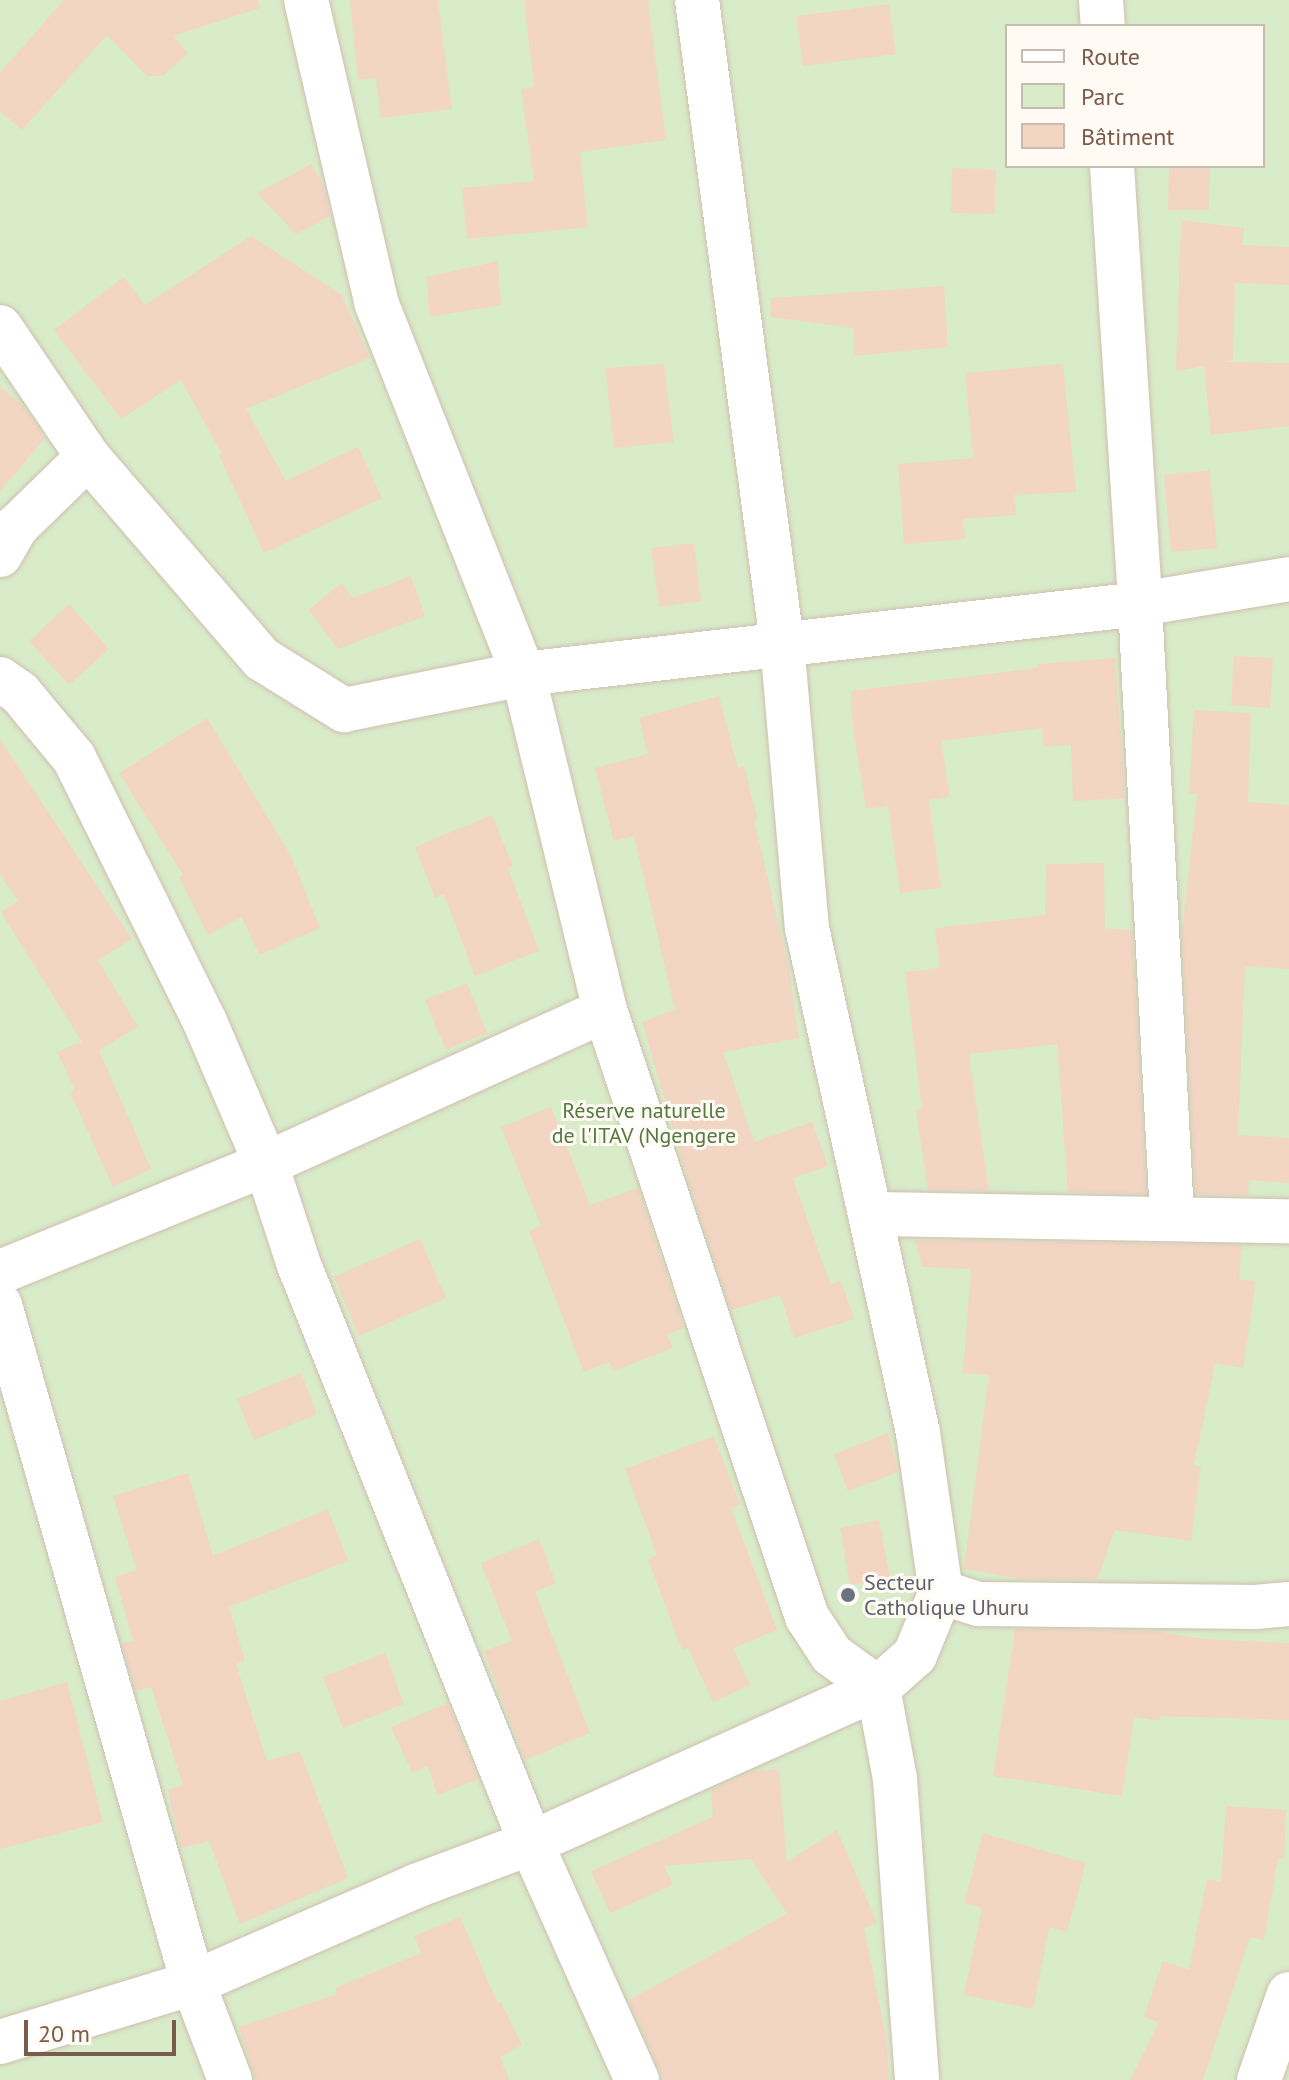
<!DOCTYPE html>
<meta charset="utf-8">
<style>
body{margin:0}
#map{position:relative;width:1289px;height:2080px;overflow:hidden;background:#fdf6ec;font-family:"PT Sans",sans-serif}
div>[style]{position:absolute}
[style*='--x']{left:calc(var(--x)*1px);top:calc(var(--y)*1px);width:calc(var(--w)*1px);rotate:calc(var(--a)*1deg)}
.green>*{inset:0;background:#d8ecc9}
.building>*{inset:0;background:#f3d5c3}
.roads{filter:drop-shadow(0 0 2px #d1beb0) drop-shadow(0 0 2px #d1beb0)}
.minor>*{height:44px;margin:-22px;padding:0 22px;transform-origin:22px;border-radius:22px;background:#fff}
.dots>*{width:22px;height:22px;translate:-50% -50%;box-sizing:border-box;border:4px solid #fffaf3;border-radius:50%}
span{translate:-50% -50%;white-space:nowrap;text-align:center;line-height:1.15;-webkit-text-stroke:6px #fffaf3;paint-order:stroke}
.park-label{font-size:22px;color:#537a41}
.worship-label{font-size:22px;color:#5b616d}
.left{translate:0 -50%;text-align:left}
.legend{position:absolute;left:1005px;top:24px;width:260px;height:144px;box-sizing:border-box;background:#fffaf3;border:2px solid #cabbb1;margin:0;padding:10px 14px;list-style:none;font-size:24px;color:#7a5c4d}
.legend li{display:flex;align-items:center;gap:16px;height:40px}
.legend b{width:40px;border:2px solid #cabbb1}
.scale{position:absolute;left:24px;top:2020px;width:152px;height:36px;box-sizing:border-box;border:4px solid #7a5c4d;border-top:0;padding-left:10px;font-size:24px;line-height:28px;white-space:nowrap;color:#7a5c4d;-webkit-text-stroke:6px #fffaf3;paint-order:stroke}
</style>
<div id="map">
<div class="green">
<i style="clip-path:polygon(evenodd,0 0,1289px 0,1289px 2080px,0 2080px,0 0,1007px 26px,1263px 26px,1263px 166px,1007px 166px,1007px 26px)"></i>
</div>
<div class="building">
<i style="clip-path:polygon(64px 0,258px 0,260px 8px,173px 36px,188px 53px,163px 76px,147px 76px,107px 35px,22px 130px,0 111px,0 73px)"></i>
<i style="clip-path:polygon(350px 0,438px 0,452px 109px,381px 118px,376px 78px,358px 80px)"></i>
<i style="clip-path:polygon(524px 0,648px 0,666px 140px,580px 152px,588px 227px,467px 239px,462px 188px,534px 181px,521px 89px,534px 87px)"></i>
<i style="clip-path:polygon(889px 4px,896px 54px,803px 66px,796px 16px)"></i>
<i style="clip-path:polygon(312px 164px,324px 187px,330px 216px,296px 234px,257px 193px)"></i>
<i style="clip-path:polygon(1169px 167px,1210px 167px,1209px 210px,1168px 210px)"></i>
<i style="clip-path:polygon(952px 168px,996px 170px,995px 214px,951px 213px)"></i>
<i style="clip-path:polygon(1181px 220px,1244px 228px,1242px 245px,1289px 247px,1289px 285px,1235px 283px,1233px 360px,1223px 362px,1289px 363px,1289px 426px,1211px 435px,1204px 366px,1176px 371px)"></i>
<i style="clip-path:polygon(251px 236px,342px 295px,369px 358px,246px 409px,286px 481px,358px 447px,382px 498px,264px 553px,219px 455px,222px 454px,181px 380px,121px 419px,54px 330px,124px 277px,145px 305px)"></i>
<i style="clip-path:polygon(498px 261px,501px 305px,429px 317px,427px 277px)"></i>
<i style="clip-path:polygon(944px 286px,948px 347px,853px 356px,854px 328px,770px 317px,771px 298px)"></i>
<i style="clip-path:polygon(664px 364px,674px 442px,614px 448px,605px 368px)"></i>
<i style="clip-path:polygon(1063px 364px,1076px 492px,1014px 495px,1016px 515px,963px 519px,965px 539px,904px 544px,898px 464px,973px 458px,965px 373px)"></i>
<i style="clip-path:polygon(0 386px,25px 408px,45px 438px,0 491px)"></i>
<i style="clip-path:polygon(1210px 470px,1217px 548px,1171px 552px,1164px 475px)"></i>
<i style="clip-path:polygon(694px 543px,701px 601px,659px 607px,651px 548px)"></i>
<i style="clip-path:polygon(411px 576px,425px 616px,338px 649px,309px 610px,341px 583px,353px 598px)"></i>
<i style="clip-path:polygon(69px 604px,109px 649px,69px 685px,29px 641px)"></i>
<i style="clip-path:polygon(1234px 656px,1273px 658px,1270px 708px,1231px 705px)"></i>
<i style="clip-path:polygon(1115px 658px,1125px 798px,1073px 801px,1071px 745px,1044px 747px,1042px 728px,941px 741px,950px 797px,929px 800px,941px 888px,900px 893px,888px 806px,866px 809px,852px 722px,851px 691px,1037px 668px,1037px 664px)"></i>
<i style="clip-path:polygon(719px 696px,738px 768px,744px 766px,757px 819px,754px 820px,788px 965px,799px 1038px,723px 1052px,754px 1142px,812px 1122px,828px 1166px,793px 1178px,830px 1284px,841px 1281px,854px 1319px,794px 1338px,780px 1295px,731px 1310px,685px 1170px,642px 1022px,675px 1009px,634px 836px,614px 841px,595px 768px,648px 754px,639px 718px)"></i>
<i style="clip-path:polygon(1194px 710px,1251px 713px,1248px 802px,1289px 805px,1289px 969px,1245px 966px,1238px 1135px,1289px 1138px,1289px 1183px,1249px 1180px,1248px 1195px,1196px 1194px,1182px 933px,1197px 794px,1189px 794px)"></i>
<i style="clip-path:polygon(207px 718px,290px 854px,320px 928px,259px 955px,242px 917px,208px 935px,179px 877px,183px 875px,119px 773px)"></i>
<i style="clip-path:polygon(0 739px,132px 939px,98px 960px,138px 1027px,99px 1050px,151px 1169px,113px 1187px,70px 1092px,75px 1090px,57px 1052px,82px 1042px,1px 912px,18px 901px,0 874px)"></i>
<i style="clip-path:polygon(492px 815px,513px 866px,508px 868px,539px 951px,475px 976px,444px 894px,435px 898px,415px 847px)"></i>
<i style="clip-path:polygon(1104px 863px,1105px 929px,1132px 930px,1146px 1194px,1068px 1192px,1057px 1044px,969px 1054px,989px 1191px,928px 1190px,916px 1110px,922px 1109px,905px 972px,940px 968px,935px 928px,1045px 915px,1046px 864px)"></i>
<i style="clip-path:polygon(467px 983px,487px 1033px,446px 1050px,425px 1000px)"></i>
<i style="clip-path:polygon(551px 1107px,590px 1205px,638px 1188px,684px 1328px,667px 1335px,673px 1348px,613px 1371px,610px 1362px,584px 1372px,529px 1231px,541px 1226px,501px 1127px)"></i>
<i style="clip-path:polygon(420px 1239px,446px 1298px,359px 1336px,334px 1277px)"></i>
<i style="clip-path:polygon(915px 1240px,1242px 1245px,1239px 1279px,1256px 1281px,1243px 1368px,1215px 1363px,1194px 1465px,1201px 1466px,1191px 1541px,1115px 1530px,1097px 1580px,1023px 1579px,964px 1569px,989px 1375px,963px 1373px,971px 1269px,922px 1267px)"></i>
<i style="clip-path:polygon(301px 1373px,317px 1414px,254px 1440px,237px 1399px)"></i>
<i style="clip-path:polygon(888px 1433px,898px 1472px,848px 1491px,834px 1454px)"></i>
<i style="clip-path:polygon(714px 1436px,740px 1505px,731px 1508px,777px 1630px,733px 1648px,750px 1685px,713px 1702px,688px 1648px,682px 1650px,648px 1559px,657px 1555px,625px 1469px)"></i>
<i style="clip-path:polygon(188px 1473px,213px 1556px,328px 1509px,348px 1561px,229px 1607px,245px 1661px,236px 1664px,267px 1761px,300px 1751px,348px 1878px,240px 1924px,209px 1841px,181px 1848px,168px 1790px,183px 1785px,151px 1687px,136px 1691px,122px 1644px,133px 1641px,115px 1577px,137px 1570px,113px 1496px)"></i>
<i style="clip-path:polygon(879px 1520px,890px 1578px,850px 1585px,840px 1528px)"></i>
<i style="clip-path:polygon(539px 1539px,556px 1583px,535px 1592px,590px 1733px,525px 1760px,484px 1651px,512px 1641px,481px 1563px)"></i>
<i style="clip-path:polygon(1015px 1629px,1154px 1631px,1203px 1639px,1289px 1643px,1289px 1720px,1160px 1716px,1159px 1721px,1134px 1717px,1122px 1796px,993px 1776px)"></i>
<i style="clip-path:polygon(385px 1653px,404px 1704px,343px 1728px,323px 1677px)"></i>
<i style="clip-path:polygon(67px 1682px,103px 1822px,0 1849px,0 1701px)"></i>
<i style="clip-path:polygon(448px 1703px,478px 1779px,437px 1795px,428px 1766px,412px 1773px,391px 1727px)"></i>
<i style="clip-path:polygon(779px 1769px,787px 1862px,837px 1830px,877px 1923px,864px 1928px,886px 2038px,889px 2080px,664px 2080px,629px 2000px,787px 1914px,751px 1859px,664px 1866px,673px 1885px,610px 1913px,591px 1871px,713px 1817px,711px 1790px,754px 1771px)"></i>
<i style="clip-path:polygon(1226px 1806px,1286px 1810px,1284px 1859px,1278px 1858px,1264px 1940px,1250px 1937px,1203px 2080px,1130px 2080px,1159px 2022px,1144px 2017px,1163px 1961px,1189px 1970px,1207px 1879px,1221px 1882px)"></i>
<i style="clip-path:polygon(983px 1833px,1086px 1863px,1067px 1932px,1049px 1927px,1033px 2009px,964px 1995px,982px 1908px,964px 1903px)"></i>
<i style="clip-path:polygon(460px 1917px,498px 2004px,501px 2002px,522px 2045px,500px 2057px,509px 2080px,256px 2080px,239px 2027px,337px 1994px,335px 1988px,421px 1953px,414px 1936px)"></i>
</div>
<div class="roads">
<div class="minor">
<i style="--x:306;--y:0;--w:310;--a:76.9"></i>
<i style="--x:376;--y:302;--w:400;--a:68.4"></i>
<i style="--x:523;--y:674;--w:346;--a:76.3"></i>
<i style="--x:605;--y:1010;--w:640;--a:71.59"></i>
<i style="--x:807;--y:1617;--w:45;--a:56.7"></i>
<i style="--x:832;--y:1655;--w:57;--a:35.7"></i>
<i style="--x:878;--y:1688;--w:93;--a:79.4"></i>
<i style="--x:895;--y:1779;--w:302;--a:85.8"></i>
<i style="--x:697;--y:0;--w:649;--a:82.47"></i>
<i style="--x:782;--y:643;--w:286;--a:85"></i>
<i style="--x:807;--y:928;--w:517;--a:77.6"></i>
<i style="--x:918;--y:1433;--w:161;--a:81.8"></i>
<i style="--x:1101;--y:0;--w:26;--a:86"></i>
<i style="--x:1112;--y:166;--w:439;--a:86.3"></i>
<i style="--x:1140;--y:604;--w:614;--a:87.01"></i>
<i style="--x:0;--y:327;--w:157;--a:55.9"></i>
<i style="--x:88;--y:457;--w:267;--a:49.3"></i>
<i style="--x:262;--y:659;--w:97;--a:31.9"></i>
<i style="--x:344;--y:710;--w:183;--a:-11.4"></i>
<i style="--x:523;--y:674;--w:621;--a:-6.47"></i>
<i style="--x:1140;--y:604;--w:151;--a:-9.5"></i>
<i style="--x:0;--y:555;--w:34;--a:-60"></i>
<i style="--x:17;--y:526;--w:99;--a:-44.2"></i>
<i style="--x:0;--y:679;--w:24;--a:35"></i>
<i style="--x:20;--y:693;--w:85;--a:50.3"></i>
<i style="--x:74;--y:758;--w:295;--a:63.6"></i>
<i style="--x:205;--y:1022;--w:155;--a:66.8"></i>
<i style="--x:266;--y:1164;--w:106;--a:71.9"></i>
<i style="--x:299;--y:1265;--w:623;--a:68.13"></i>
<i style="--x:531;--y:1843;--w:260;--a:65.9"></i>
<i style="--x:872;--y:1214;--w:417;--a:1"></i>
<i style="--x:0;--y:1272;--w:287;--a:-22.1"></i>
<i style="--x:266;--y:1164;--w:372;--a:-24.4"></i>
<i style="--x:0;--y:1305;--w:705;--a:74.11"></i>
<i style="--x:193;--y:1983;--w:104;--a:69.1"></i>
<i style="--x:0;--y:2042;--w:202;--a:-17"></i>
<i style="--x:193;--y:1983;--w:243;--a:-23.5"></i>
<i style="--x:416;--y:1886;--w:123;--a:-20.5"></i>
<i style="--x:531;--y:1843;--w:380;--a:-24.1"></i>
<i style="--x:878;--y:1688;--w:50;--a:-41.7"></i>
<i style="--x:915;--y:1655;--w:68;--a:-67.6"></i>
<i style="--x:941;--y:1592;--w:40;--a:18"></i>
<i style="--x:979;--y:1604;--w:276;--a:0.6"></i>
<i style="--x:1255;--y:1607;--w:34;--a:-5"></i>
<i style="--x:1259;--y:2080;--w:91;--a:-70.8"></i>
</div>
</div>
<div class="dots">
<i style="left:848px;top:1595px;background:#6b7280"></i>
</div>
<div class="park-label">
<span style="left:644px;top:1123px">Réserve naturelle<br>de l'ITAV (Ngengere</span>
</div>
<div class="worship-label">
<span class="left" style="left:864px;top:1595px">Secteur<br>Catholique Uhuru</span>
</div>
<ul class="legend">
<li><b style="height:10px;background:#fff"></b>Route</li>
<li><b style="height:22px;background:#d8ecc9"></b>Parc</li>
<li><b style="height:22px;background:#f3d5c3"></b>Bâtiment</li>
</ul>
<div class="scale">20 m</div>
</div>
